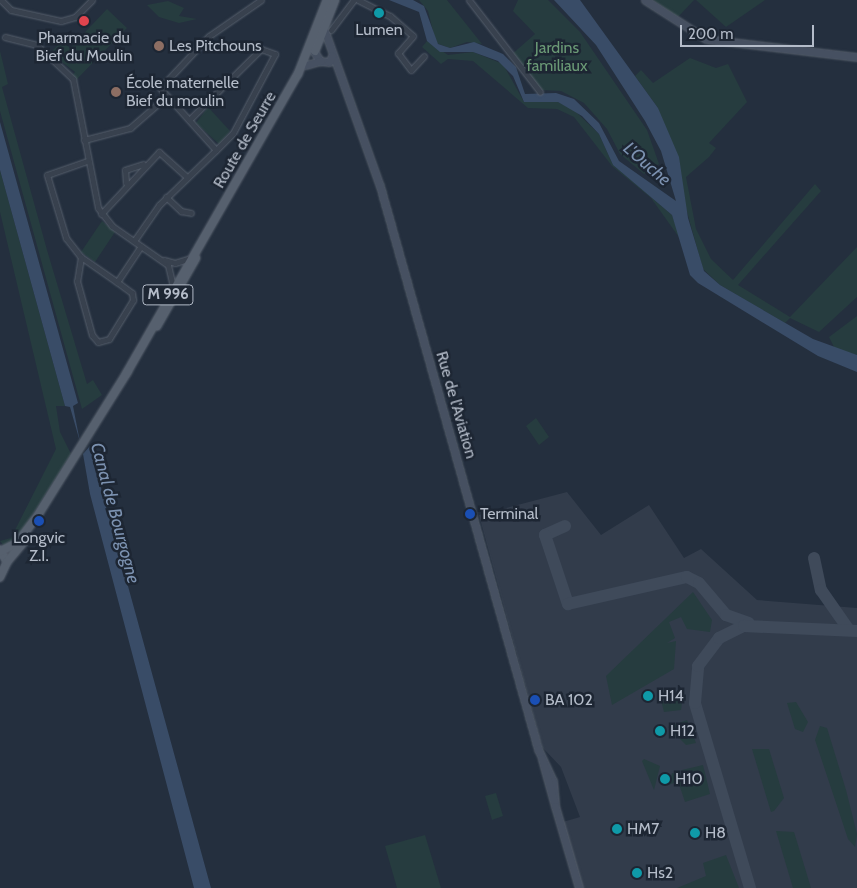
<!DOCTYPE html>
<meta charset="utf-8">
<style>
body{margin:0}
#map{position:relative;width:857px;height:888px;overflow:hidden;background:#242f3e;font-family:Cabin,sans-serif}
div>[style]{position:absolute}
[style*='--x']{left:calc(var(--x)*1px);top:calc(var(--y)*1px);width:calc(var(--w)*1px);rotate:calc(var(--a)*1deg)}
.airport>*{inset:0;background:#323c4b}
.green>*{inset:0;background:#263c3f}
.water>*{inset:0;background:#394c67}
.taxiway>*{height:12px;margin:-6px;padding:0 6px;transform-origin:6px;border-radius:6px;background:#3f4a5a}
.roads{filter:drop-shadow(0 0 1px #565f6c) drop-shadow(0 0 1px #565f6c)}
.street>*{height:5px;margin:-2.5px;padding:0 2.5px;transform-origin:2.5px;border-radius:2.5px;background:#38414e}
.secondary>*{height:7px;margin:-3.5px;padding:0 3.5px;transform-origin:3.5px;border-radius:3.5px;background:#465061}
.primary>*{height:8px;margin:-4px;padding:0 4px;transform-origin:4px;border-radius:4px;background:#56606e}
.dots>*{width:14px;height:14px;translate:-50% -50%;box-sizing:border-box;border:2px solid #1d2633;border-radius:50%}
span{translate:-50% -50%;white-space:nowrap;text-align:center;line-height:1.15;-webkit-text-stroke:5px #1d2633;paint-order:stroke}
.shield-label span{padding:1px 4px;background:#1d2633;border:1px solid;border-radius:4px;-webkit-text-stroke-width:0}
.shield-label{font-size:15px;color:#b4bcc9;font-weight:700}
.poi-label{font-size:16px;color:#b4bcc9}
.left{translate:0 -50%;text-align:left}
.park-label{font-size:16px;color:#6b9a76}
.street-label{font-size:16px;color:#b4bcc9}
.water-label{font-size:18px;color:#7c92b1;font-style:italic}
.scale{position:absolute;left:680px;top:25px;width:134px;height:22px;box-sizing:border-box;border:2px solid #b4bcc9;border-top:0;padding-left:6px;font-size:15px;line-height:18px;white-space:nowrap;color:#b4bcc9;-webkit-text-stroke:4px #1d2633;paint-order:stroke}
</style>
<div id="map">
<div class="airport">
<i style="clip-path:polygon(567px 492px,601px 535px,649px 505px,684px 558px,701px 549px,757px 600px,857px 608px,857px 888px,583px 888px,563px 822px,580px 817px,561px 767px,542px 747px,479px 515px)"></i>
</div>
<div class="green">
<i style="clip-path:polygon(419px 0,447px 0,482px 44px,467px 42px,450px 48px,436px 43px,428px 11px)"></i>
<i style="clip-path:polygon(518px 0,548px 0,580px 32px,647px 130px,659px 164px,644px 174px,620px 154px,607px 129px,584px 103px,561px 91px,541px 90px,511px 55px,535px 34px,513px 11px)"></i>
<i style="clip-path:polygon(653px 0,694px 0,678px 17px)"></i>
<i style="clip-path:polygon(696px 0,765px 0,726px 27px)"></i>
<i style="clip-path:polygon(168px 1px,184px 8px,179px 16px,197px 19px,179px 23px,159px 17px,147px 5px)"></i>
<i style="clip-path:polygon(107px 9px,127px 28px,76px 80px,72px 76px,75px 72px,50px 53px,62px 41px,70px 48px)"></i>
<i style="clip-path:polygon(427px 41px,448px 55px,473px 52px,503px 64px,524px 102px,558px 102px,573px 109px,599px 134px,613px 165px,672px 215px,681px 240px,651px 198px,612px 166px,574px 117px,557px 109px,528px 108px,473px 61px,448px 59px,441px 64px,422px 47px)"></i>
<i style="clip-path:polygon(0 51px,8px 84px,2px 87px,47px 250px,87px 384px,93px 380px,102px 395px,82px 409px,0 111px)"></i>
<i style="clip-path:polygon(690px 58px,716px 68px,728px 64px,747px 102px,709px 143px,716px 148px,709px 157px,686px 177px,696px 229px,711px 259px,733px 280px,815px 184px,821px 191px,738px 285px,790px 317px,857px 247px,857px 297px,819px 332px,790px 318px,785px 323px,720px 285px,703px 269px,658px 108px,635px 76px,641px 70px,653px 83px)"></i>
<i style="clip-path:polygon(208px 107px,230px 131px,219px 144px,196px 123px)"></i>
<i style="clip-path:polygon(0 170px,65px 406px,56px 406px,60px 432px,71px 454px,19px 536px,4px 546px,0 541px,11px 538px,56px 449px,0 212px)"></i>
<i style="clip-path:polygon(102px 221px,115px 232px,95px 262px,81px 252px)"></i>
<i style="clip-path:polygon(857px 316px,857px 355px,835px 349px,829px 337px)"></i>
<i style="clip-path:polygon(536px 418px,549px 437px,539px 445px,526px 426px)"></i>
<i style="clip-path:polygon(693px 592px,712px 620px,710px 632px,687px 629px,681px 617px,669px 622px,675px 638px,667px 643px,676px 641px,674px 669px,612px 705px,606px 676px)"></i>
<i style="clip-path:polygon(683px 694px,681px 710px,664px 712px,660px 696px,666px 706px,663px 697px)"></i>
<i style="clip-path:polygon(796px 702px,808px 722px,803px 732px,795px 729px,787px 703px)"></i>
<i style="clip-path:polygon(687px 720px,696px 743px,686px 745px,668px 727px)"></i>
<i style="clip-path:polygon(820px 726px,827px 728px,846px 790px,857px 834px,855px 847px,848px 839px,815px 740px)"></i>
<i style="clip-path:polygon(752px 749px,769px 749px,784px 798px,774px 811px,771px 812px)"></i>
<i style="clip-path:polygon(644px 759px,660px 766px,654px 790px,642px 761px)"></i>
<i style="clip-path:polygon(703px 765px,710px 794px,685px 802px,678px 781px,669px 785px,672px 773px,681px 775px,682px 770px)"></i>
<i style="clip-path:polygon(496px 793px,503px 816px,492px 820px,485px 796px)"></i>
<i style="clip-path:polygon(776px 831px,794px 832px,811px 888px,793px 888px)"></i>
<i style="clip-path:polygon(425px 835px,441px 888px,397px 888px,385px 846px)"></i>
<i style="clip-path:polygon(726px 855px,739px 888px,677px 888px,706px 876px,703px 863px)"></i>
</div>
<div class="water">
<i style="clip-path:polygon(389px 0,413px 0,424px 6px,438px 44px,450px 48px,474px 42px,503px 54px,516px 67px,525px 94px,556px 93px,574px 99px,599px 123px,619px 161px,676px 201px,661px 151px,645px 121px,596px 45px,554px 0,580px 0,658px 108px,679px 157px,688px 218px,704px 271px,720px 285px,813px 339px,857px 355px,857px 372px,818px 356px,698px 283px,690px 275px,672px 215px,613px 165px,599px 134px,582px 116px,558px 102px,524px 102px,513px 76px,498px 61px,473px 52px,440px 52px,427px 41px,419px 12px)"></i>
<i style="clip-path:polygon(0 122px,78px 403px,73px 406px,80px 442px,70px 407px,65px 406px,0 170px)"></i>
<i style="clip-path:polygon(90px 446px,98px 477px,211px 888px,194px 888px,90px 494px,83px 454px)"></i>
</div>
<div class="taxiway">
<i style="--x:565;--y:526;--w:22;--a:156"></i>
<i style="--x:545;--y:535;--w:73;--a:71.6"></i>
<i style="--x:568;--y:604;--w:122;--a:-12.8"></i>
<i style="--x:687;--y:577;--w:13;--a:27"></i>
<i style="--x:699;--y:583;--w:42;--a:49.8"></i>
<i style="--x:726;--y:615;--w:24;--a:19"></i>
<i style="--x:814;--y:558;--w:33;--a:78"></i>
<i style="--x:821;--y:590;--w:49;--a:55"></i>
<i style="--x:750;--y:888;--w:193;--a:-106.6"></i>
<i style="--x:695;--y:703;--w:37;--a:-85"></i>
<i style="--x:698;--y:666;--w:35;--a:-53"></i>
<i style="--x:719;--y:638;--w:28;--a:-26"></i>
<i style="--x:744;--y:626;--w:113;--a:2.5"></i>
</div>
<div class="roads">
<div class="street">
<i style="--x:1;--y:0;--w:14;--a:45"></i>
<i style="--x:11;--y:10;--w:51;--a:12.4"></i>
<i style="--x:61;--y:21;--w:15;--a:-16"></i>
<i style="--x:75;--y:17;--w:24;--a:-45"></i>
<i style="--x:358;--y:0;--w:36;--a:27"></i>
<i style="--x:390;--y:16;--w:30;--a:41"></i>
<i style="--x:413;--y:36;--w:23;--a:131"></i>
<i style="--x:398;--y:53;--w:21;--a:53"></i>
<i style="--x:411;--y:70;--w:19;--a:-47"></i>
<i style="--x:469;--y:0;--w:116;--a:52.3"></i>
<i style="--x:331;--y:30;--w:38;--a:-53"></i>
<i style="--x:5;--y:37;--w:33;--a:14"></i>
<i style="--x:37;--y:45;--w:50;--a:43.4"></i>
<i style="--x:73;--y:79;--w:131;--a:79"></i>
<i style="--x:98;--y:208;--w:23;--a:52"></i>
<i style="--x:112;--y:226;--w:68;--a:34.9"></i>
<i style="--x:168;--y:265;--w:22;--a:77"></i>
<i style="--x:189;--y:120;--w:101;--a:-44.6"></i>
<i style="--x:261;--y:49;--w:15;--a:20"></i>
<i style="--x:275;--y:54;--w:89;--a:118"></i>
<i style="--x:233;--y:133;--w:24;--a:135"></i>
<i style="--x:84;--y:140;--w:48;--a:-14.6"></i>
<i style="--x:130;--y:128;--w:49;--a:-40.9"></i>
<i style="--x:87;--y:161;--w:42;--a:160.7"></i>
<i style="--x:47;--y:175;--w:66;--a:73.2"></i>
<i style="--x:66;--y:238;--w:24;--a:52"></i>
<i style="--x:81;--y:257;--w:44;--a:34.8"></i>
<i style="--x:117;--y:282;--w:43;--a:-56.3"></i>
<i style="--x:126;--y:183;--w:13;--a:-94"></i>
<i style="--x:125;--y:170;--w:19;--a:-18"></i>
<i style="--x:166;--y:197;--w:21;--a:43"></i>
<i style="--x:181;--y:211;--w:10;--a:11"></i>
<i style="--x:101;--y:214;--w:85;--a:-46.9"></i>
<i style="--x:159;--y:152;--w:38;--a:42"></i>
<i style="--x:134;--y:241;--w:44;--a:-55.2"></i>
<i style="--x:159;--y:205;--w:79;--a:-44"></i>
<i style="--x:216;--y:150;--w:84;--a:-132.1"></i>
<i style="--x:160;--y:88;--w:71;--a:-46.7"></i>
<i style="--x:209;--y:36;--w:63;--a:-34.7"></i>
<i style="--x:81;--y:257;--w:24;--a:99"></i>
<i style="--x:77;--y:281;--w:56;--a:74.5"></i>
<i style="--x:92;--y:335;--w:9;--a:49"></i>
<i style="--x:98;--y:342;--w:11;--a:-15"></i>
<i style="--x:109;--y:339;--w:46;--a:-58.4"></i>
<i style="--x:133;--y:300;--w:7;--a:-98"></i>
<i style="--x:132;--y:293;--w:19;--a:-144"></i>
<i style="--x:164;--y:260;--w:11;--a:15"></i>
<i style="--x:175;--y:263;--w:16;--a:-18"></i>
</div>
<div class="secondary">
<i style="--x:645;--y:0;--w:72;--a:32.6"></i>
<i style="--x:706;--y:39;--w:152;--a:6.8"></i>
<i style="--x:324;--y:29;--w:167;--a:70.4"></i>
<i style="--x:380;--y:186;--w:585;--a:74.32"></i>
<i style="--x:538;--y:749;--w:35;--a:65"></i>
<i style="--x:553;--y:781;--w:25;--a:85"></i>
<i style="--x:555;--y:806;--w:49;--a:-105.5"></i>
<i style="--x:311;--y:47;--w:17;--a:57"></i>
<i style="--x:320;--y:61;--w:9;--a:6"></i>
<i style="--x:329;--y:62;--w:7;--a:-63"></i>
<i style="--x:306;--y:65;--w:15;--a:-16"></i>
<i style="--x:555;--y:806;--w:85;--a:73.7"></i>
</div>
<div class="primary">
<i style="--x:315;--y:51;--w:55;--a:-68.6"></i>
<i style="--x:157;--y:326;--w:78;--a:-60.2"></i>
<i style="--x:126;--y:374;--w:346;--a:-60.2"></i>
<i style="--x:298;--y:74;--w:79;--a:-68.6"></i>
<i style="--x:0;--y:550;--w:14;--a:60"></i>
<i style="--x:7;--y:562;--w:17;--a:115"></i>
<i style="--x:1;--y:551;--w:18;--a:-27"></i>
<i style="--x:17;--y:543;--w:35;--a:-53"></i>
<i style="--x:38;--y:515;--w:170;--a:-58"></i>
<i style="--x:7;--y:562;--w:33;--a:-50"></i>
</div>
</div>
<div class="dots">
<i style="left:379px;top:13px;background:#0f9aa8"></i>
<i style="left:84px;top:21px;background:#e0444e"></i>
<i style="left:159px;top:46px;background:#8d6e63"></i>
<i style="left:116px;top:92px;background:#8d6e63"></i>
<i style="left:470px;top:514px;background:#1a4fb4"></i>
<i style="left:39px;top:521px;background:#1a4fb4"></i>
<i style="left:648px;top:696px;background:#0f9aa8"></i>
<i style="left:535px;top:700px;background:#1a4fb4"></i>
<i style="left:660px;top:731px;background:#0f9aa8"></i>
<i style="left:665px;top:779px;background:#0f9aa8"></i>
<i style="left:617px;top:829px;background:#0f9aa8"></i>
<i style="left:695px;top:833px;background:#0f9aa8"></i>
<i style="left:637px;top:873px;background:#0f9aa8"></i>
</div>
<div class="shield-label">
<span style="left:168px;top:295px">M 996</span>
</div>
<div class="poi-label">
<span style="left:379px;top:30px">Lumen</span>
<span style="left:84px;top:47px">Pharmacie du<br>Bief du Moulin</span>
<span class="left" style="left:169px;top:46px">Les Pitchouns</span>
<span class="left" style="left:126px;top:92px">École maternelle<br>Bief du moulin</span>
<span class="left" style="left:480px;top:514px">Terminal</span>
<span style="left:39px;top:547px">Longvic<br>Z.I.</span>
<span class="left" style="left:658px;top:696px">H14</span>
<span class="left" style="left:545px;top:700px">BA 102</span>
<span class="left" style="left:670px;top:731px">H12</span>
<span class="left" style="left:675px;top:779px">H10</span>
<span class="left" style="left:627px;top:829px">HM7</span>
<span class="left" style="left:705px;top:833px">H8</span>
<span class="left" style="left:647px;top:873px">Hs2</span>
</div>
<div class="park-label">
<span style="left:557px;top:57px">Jardins<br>familiaux</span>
</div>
<div class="street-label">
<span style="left:245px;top:140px;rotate:-60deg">Route de Seurre</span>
<span style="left:456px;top:405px;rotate:74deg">Rue de l'Aviation</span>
</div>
<div class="water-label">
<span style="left:647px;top:164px;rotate:41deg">L'Ouche</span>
<span style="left:115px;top:513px;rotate:75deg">Canal de Bourgogne</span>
</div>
<div class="scale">200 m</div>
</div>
